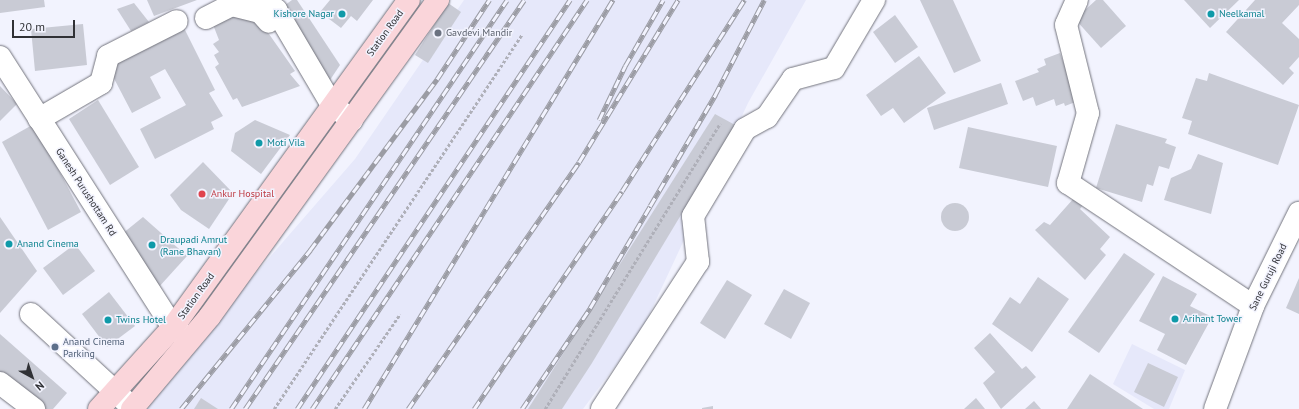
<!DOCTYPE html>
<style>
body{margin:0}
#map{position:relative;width:1299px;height:409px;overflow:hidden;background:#f2f3fe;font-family:"PT Sans",sans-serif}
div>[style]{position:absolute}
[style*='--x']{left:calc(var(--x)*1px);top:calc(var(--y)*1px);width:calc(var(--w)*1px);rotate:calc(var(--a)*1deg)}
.built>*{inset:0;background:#e6e8fa}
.building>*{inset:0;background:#c9cbd5}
.round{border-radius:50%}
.path>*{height:2.5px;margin-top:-1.25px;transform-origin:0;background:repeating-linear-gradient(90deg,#afb0b9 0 3px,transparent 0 5px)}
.roads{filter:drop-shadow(0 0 1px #73747d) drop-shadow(0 0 1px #73747d)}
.minor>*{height:22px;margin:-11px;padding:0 11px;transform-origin:11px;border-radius:11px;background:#fff}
.major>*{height:22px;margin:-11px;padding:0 11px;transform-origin:11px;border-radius:11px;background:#fad5da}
.rail>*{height:4.5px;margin-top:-2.25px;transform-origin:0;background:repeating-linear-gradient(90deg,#f2f3fe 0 9px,#9b9ca4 0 18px);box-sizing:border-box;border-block:1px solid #9b9ca4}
.dots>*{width:11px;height:11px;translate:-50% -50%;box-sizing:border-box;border:2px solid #f2f3fe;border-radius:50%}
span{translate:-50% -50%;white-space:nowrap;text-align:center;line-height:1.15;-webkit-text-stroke:3px #f2f3fe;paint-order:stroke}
.culture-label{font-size:10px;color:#0d838f}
.right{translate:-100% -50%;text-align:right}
.left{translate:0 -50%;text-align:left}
.street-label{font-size:10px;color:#303135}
.worship-label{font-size:10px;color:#5b616d}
.health-label{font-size:10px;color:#be3a42}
.service-label{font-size:10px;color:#4e5e75}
.north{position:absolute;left:12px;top:357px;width:40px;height:40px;-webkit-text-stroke:3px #f2f3fe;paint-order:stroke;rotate:140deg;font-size:11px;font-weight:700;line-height:16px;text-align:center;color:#303135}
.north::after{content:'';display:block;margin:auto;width:14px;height:18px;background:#303135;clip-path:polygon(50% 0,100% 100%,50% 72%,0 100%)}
.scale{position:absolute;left:12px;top:20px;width:63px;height:18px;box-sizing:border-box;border:2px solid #303135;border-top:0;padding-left:5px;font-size:12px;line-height:14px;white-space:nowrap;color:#303135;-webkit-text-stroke:3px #f2f3fe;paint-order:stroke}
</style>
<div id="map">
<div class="built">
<i style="clip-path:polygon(464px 0,806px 0,748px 103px,642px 330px,583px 409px,138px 409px,355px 159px)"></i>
<i style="clip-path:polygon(1132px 344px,1185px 370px,1169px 409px,1154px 409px,1113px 384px)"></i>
</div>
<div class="building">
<i style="clip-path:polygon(0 0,44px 0,45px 7px,0 13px)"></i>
<i style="clip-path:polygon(147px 0,197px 0,154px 16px)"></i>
<i style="clip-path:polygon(292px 0,297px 0,340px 65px,328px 83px,281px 8px)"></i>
<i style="clip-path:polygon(330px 0,373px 0,357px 21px,351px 16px,341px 28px,320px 12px)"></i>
<i style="clip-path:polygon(920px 0,953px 0,981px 61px,954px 73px)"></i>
<i style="clip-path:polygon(1096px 0,1103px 0,1126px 26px,1101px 48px,1075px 19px)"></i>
<i style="clip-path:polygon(1184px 0,1239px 0,1210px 28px)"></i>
<i style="clip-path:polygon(1255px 0,1299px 0,1299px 5px,1282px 23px,1299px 39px,1299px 57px,1289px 68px,1294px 73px,1283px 85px,1226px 32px)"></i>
<i style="clip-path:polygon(134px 3px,149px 22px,131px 31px,117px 9px)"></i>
<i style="clip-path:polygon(448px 3px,461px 12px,428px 63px,415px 55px)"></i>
<i style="clip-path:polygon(232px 10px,257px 17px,295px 71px,290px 74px,300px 86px,242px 107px,237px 98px,233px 100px,215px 67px,219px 64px,214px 55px,219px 52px,213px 44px,219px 40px,212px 22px)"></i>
<i style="clip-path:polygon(895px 15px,918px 47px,895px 63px,873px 32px)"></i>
<i style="clip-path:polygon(83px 24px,87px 65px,35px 71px,31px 29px)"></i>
<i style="clip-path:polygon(184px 28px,215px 90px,209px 93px,223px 116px,211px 122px,214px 129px,155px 159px,140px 129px,186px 105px,165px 69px,150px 77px,161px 98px,132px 113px,108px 67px)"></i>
<i style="clip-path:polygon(1060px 53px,1078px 101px,1065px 106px,1064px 103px,1056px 106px,1054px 99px,1036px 106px,1033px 97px,1023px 101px,1015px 81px,1039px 72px,1037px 69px,1046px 65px,1044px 59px)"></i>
<i style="clip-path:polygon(919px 56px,946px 93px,904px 123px,893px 108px,881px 116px,866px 95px)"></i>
<i style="clip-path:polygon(1209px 73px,1299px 105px,1278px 165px,1188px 134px,1192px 121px,1182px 118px,1196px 78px,1207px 81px)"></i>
<i style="clip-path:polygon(1001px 83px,1008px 104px,934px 130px,927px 108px)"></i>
<i style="clip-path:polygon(0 86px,17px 104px,0 121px)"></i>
<i style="clip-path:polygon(98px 100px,139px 167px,110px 185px,69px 119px)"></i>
<i style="clip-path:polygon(715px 114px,735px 125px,592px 363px,562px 409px,528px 409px)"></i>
<i style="clip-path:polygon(255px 120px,290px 135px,261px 174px,231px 151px,235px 133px)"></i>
<i style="clip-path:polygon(34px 124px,81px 212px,48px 230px,2px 142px)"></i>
<i style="clip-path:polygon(1116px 124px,1167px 139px,1165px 143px,1176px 147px,1169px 169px,1159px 166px,1153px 186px,1147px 184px,1142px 202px,1096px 188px)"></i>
<i style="clip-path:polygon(968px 127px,1057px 146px,1048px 187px,959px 168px)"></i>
<i style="clip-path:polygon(1198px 154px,1223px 163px,1211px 214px,1164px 200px,1171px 178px,1191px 169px)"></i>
<i style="clip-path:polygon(203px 162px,233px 193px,209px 229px,181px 210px,170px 195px)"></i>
<i style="clip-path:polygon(1074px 198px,1083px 205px,1080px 209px,1110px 237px,1100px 249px,1106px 255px,1085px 280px,1035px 230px,1044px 222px,1050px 225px)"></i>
<i class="round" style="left:941px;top:203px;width:28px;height:28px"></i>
<i style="clip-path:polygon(0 217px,37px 271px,0 313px)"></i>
<i style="clip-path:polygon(143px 217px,187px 256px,158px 288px,122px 234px)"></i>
<i style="clip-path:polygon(75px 244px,95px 271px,63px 295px,43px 268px)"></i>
<i style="clip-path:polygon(1124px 253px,1155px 274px,1099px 353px,1068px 332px)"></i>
<i style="clip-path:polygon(1163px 276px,1197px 294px,1190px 306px,1212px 317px,1186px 365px,1157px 350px,1165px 334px,1139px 321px)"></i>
<i style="clip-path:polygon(1038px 277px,1069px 299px,1032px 352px,992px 324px,1010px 297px,1020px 304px)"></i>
<i style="clip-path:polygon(1299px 278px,1299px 314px,1286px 308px)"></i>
<i style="clip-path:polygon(727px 280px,752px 295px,725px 339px,700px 323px)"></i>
<i style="clip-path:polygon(784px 289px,810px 303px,791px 339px,764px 324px)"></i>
<i style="clip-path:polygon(109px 292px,135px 326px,107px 347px,82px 314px)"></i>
<i style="clip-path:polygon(990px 333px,1022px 369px,1026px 366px,1036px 377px,1001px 409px,983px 383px,995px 372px,974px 348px)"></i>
<i style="clip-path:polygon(0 334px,67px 393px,53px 409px,39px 409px,0 374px)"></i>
<i style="clip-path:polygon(1148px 363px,1178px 377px,1164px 407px,1134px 392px)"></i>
<i style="clip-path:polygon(1090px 374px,1143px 409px,1067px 409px)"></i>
<i style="clip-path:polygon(201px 398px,218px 409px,194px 409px)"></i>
<i style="clip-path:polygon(976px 398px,985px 409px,964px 409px)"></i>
<i style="clip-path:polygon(1034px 401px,1041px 409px,1025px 409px)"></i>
<i style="clip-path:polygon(713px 406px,713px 409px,702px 409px,702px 408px)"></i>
</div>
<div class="path">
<i style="--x:274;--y:409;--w:449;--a:-56.5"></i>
<i style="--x:335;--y:409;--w:115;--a:-55.6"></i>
<i style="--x:545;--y:409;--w:335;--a:-58.5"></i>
</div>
<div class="roads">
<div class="minor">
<i style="--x:258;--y:0;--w:21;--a:29"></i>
<i style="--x:276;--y:10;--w:110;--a:59.5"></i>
<i style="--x:332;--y:105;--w:25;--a:37"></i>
<i style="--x:1077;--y:0;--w:27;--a:114"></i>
<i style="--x:1066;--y:25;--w:91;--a:76"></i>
<i style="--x:1088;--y:113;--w:73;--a:105.9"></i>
<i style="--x:1068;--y:183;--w:222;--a:33.6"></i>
<i style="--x:206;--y:18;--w:29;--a:-27"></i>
<i style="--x:232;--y:5;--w:29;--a:14"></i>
<i style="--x:260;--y:12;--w:13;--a:48"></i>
<i style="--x:0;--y:57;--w:321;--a:57.4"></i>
<i style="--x:173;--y:327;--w:18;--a:38"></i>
<i style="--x:39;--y:119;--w:72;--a:-30.1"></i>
<i style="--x:101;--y:83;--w:28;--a:-75"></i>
<i style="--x:108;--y:56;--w:77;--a:-26.9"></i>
<i style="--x:31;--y:314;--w:139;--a:42.7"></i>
<i style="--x:0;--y:383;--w:43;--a:37.4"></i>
<i style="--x:602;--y:409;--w:176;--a:-56.9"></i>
<i style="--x:698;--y:262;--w:46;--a:-96.2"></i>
<i style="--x:693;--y:216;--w:101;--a:-59.1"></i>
<i style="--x:745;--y:129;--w:25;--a:-29"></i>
<i style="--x:767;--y:117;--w:46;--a:-55.6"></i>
<i style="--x:793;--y:79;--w:42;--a:-15"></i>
<i style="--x:834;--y:68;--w:79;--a:-59.5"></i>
<i style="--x:1215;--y:409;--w:110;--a:-69.7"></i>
<i style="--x:1253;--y:306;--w:104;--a:-63.7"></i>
</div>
<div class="major">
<i style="--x:99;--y:409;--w:110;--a:-47.9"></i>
<i style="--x:173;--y:327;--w:403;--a:-54.2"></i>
<i style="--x:132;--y:409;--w:121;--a:-50"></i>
<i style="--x:210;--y:316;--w:390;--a:-54.2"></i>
</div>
</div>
<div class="rail">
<i style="--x:599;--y:120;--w:60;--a:-64.3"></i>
<i style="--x:625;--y:66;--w:76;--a:-60.1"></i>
<i style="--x:181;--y:409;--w:205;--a:-50.9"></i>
<i style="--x:310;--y:250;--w:213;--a:-53.4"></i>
<i style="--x:437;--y:79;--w:95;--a:-56.6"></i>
<i style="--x:231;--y:409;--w:493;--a:-56"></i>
<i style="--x:245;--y:409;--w:495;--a:-55.7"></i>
<i style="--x:297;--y:409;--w:492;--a:-56.3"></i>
<i style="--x:312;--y:409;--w:493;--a:-56.1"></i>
<i style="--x:364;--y:409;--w:479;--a:-58.7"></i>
<i style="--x:408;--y:409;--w:300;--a:-55.3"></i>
<i style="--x:579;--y:162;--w:190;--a:-58.6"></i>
<i style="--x:474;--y:409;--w:263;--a:-55.8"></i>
<i style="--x:622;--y:191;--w:227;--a:-57.4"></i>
<i style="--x:522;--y:409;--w:122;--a:-56"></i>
<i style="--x:590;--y:308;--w:118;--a:-59.5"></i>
<i style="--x:650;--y:206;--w:129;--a:-59.6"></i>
<i style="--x:715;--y:95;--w:107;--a:-62.7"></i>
</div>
<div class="dots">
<i style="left:342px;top:14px;background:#0f9aa8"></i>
<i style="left:1211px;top:14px;background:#0f9aa8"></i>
<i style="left:438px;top:33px;background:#6b7280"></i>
<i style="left:259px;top:143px;background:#0f9aa8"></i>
<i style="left:202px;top:194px;background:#e0444e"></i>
<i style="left:9px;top:244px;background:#0f9aa8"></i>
<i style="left:152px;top:245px;background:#0f9aa8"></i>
<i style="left:1175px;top:319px;background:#0f9aa8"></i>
<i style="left:108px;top:320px;background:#0f9aa8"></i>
<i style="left:55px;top:347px;background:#5c6f8a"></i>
</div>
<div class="culture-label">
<span class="right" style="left:334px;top:14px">Kishore Nagar</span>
<span class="left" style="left:1219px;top:14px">Neelkamal</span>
<span class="left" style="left:267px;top:143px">Moti Vila</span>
<span class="left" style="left:160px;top:245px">Draupadi Amrut<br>(Rane Bhavan)</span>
<span class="left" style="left:17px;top:244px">Anand Cinema</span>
<span class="left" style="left:1183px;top:319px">Arihant Tower</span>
<span class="left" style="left:116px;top:320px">Twins Hotel</span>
</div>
<div class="street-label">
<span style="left:385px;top:33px;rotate:-54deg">Station Road</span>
<span style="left:86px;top:192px;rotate:57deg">Ganesh Purushottam Rd</span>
<span style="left:1268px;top:277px;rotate:-64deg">Sane Guruji Road</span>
<span style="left:196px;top:296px;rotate:-54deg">Station Road</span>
</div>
<div class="worship-label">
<span class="left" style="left:446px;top:33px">Gavdevi Mandir</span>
</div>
<div class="health-label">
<span class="left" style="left:211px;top:194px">Ankur Hospital</span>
</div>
<div class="service-label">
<span class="left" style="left:63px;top:347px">Anand Cinema<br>Parking</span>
</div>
<div class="north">N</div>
<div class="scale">20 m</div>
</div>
